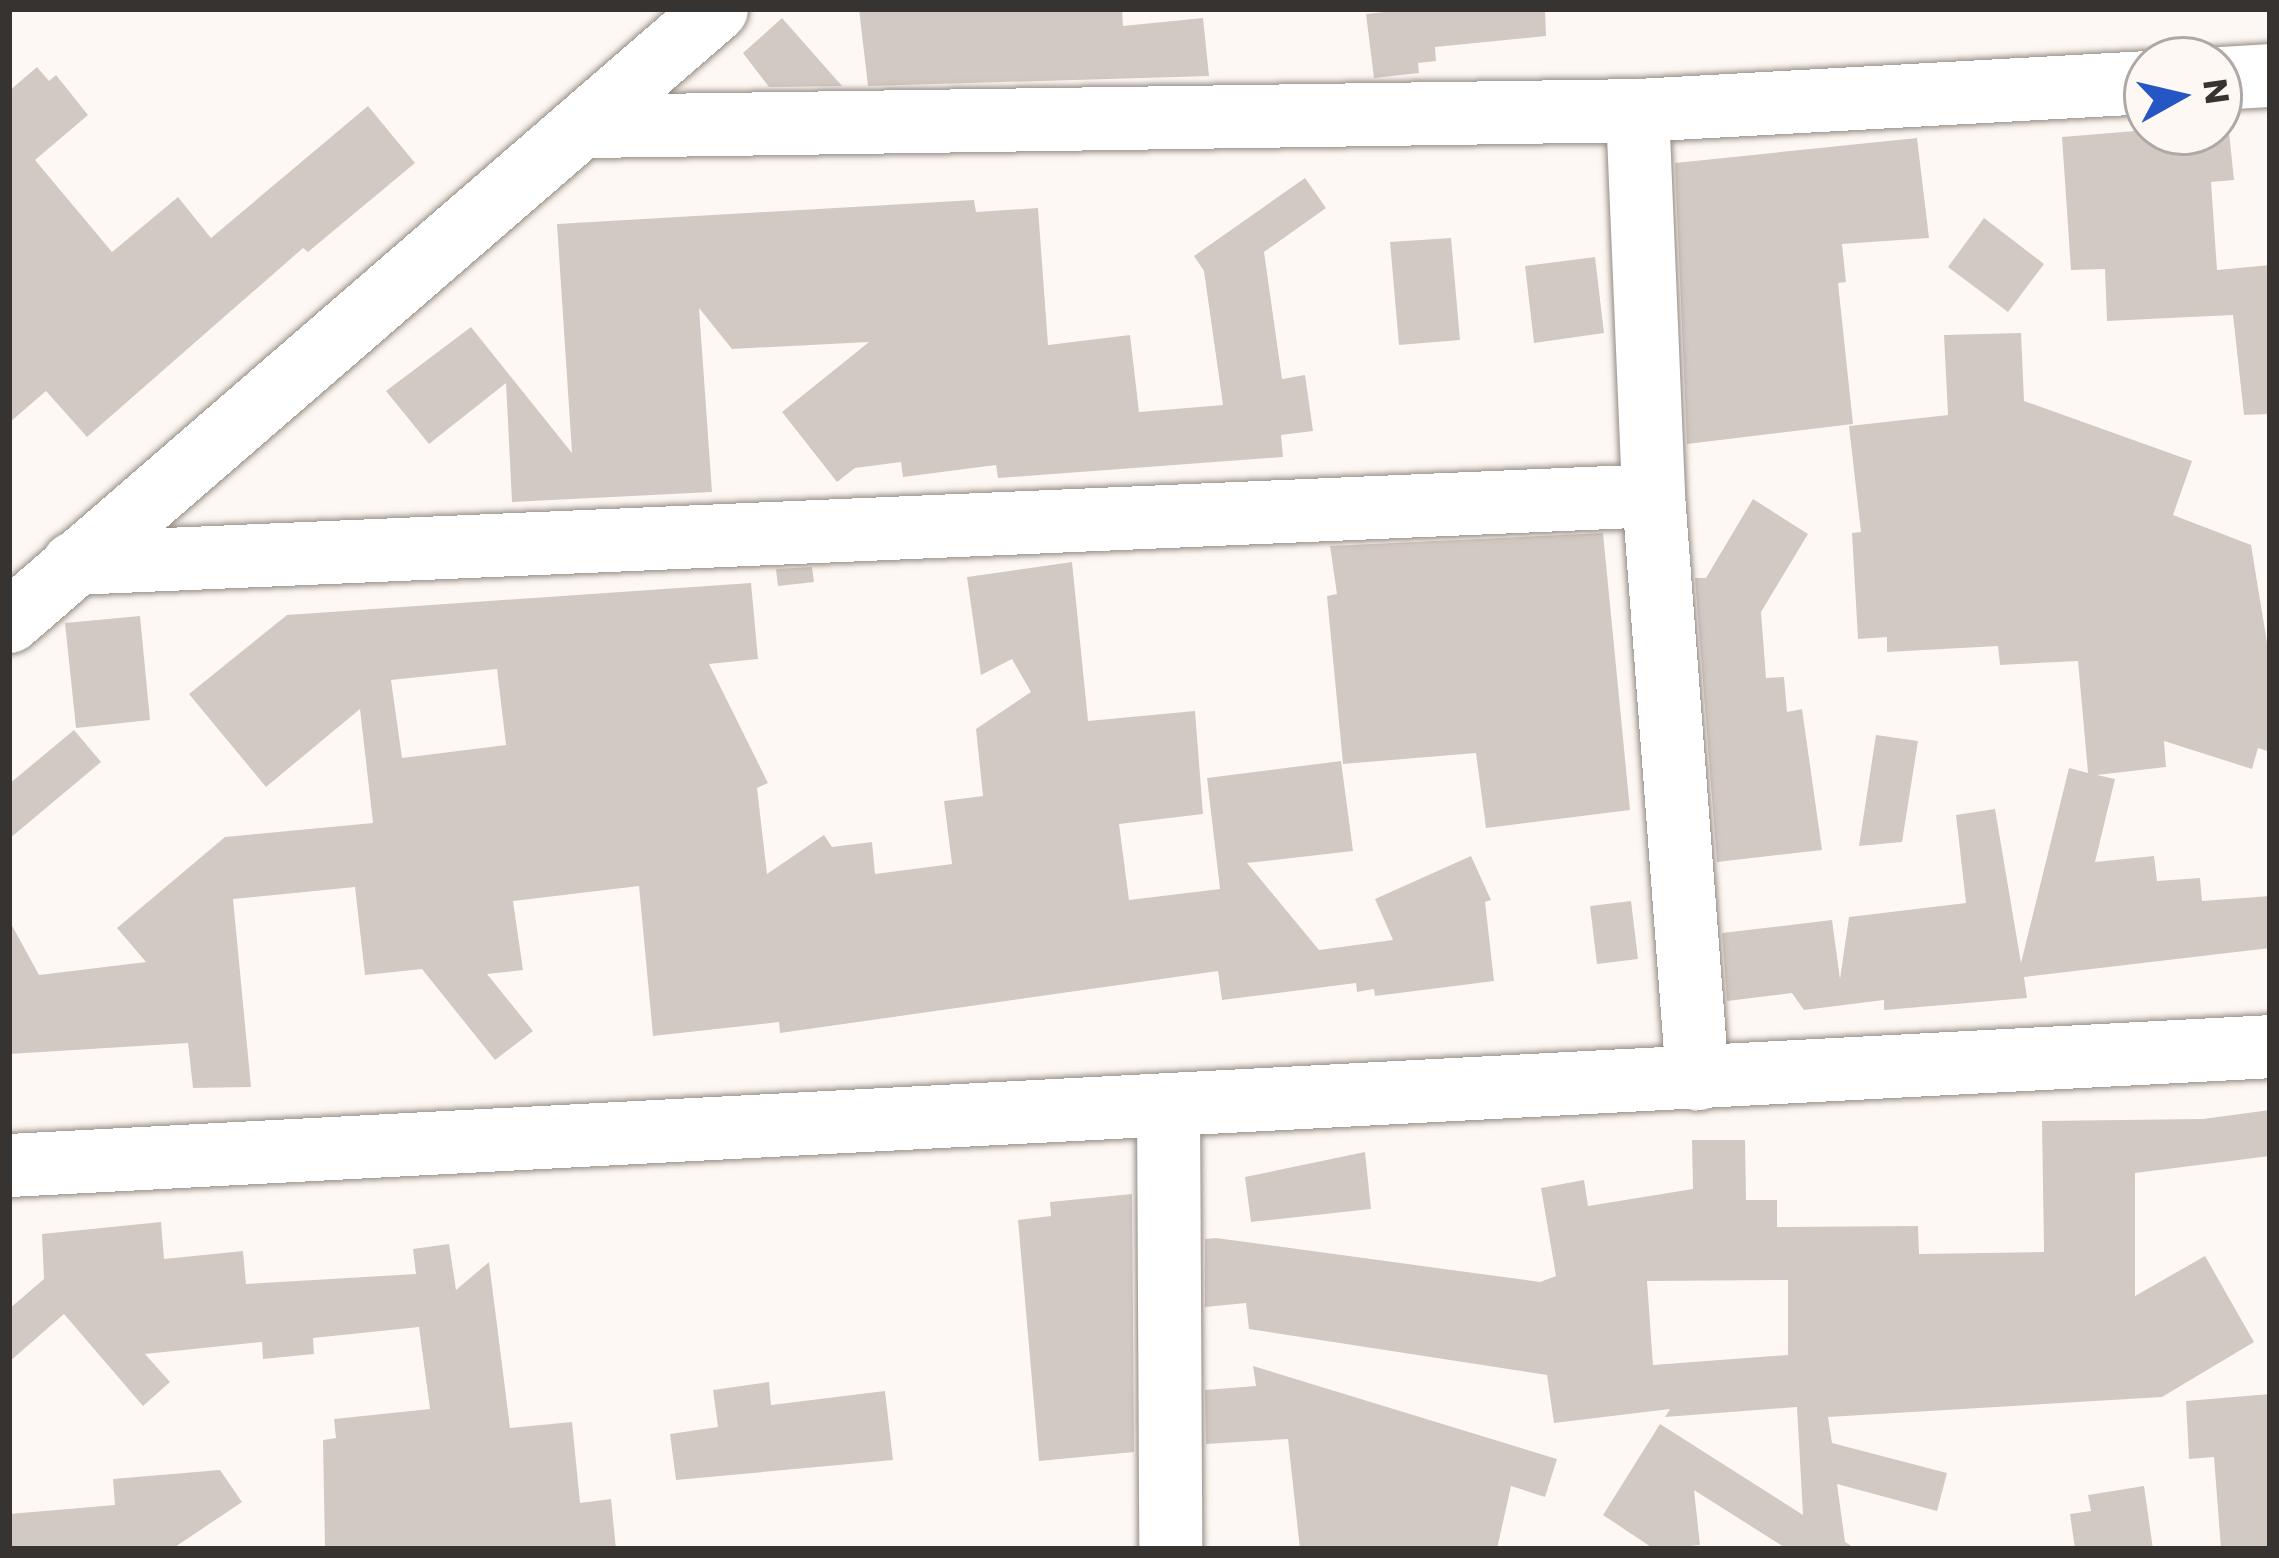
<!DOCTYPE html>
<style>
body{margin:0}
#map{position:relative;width:2279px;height:1558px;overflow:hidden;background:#fef8f4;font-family:Poppins,sans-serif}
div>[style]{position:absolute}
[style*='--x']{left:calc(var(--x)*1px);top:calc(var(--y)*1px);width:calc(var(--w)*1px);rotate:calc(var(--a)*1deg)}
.building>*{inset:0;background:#d3c9c3}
.roads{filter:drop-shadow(0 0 3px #938b83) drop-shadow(0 0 3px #938b83)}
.minor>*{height:63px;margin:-31.5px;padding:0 31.5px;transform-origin:31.5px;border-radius:31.5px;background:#fff}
span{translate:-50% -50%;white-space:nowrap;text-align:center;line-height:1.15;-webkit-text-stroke:10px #fef8f4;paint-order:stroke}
.frame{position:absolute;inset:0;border:12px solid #363330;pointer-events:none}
.north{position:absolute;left:2123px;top:36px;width:120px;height:120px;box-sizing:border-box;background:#fef8f4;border:3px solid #aea9a6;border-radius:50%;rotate:82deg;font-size:33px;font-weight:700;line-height:48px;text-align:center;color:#363330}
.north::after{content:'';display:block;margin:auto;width:42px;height:54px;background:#2656c4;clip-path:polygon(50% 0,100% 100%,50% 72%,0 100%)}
</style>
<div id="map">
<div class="building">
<i style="clip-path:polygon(859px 9px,1122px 9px,1123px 26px,1203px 18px,1209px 76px,868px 86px)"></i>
<i style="clip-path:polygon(1410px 9px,1545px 9px,1546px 36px,1435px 47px,1436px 61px,1418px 63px,1419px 73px,1374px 78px,1366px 14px)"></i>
<i style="clip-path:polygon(782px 18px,842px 86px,769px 87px,743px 53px)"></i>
<i style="clip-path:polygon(37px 67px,49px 81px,56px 75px,88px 115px,35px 160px,112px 252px,178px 197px,211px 238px,368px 106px,415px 163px,308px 252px,303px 248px,87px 437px,46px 391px,9px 423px,9px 91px)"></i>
<i style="clip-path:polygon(2147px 130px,2229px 132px,2234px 180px,2211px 182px,2217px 270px,2270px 265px,2270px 414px,2244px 415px,2233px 315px,2107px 321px,2105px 269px,2071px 270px,2062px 137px)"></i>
<i style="clip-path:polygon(1917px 138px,1929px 238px,1842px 244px,1846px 282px,1838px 283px,1853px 424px,1687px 444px,1675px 163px)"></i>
<i style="clip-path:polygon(1305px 178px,1326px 208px,1264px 252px,1282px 379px,1305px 375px,1313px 431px,1281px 435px,1283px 457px,998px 478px,996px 465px,903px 477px,901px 462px,855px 468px,837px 482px,782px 412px,869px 342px,732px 349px,699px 308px,712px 492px,512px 502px,506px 383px,429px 444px,386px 391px,471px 327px,572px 453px,557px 224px,974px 200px,976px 212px,1038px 208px,1048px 345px,1130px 335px,1139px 412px,1223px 405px,1204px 271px,1194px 256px)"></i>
<i style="clip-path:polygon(1984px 218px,2044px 264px,2008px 312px,1948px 267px)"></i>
<i style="clip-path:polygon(1451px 238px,1460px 340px,1399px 345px,1390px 242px)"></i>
<i style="clip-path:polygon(1595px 257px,1604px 333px,1534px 343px,1525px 266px)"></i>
<i style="clip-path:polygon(2021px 333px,2024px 401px,2192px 461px,2173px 515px,2251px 545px,2270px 661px,2270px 752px,2258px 748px,2252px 769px,2164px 741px,2166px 767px,2097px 775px,2115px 779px,2095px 862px,2154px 856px,2157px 881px,2200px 878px,2202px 901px,2270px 896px,2270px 948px,2024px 977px,2027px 998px,1884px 1010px,1884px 1000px,1804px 1010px,1792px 993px,1727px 1001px,1722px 933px,1832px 920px,1840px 979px,1849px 917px,1966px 903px,1956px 815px,1995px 809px,2021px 963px,2069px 768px,2088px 773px,2078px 661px,2000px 665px,1998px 646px,1887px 652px,1887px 637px,1858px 639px,1852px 533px,1861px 532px,1849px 426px,1948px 415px,1944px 335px)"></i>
<i style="clip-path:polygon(1753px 499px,1808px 534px,1761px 612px,1766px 678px,1784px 677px,1787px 712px,1802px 709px,1822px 850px,1717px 862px,1695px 578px,1706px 578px)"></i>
<i style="clip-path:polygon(1603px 533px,1630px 810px,1486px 828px,1476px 753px,1343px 764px,1327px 596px,1337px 594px,1330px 546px)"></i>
<i style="clip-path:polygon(evenodd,1072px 562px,1088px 721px,1195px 711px,1203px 814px,1119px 824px,1129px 900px,1220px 889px,1207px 778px,1341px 761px,1353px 851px,1247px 863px,1319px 950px,1393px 940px,1375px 899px,1471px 856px,1491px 900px,1485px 902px,1494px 981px,1375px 996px,1374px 989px,1357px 992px,1356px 983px,1222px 1000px,1218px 971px,780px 1033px,779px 1022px,653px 1036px,639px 886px,513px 901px,523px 970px,487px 974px,533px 1031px,495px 1060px,422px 969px,365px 975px,355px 887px,233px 899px,251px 1087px,193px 1088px,188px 1043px,9px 1054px,9px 920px,39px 975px,146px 962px,117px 928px,225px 837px,373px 823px,360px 709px,266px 787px,189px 694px,287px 615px,751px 583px,758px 659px,709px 664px,768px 783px,757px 788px,767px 874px,824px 835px,832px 847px,872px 842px,875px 874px,952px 864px,944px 801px,983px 796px,976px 729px,1031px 692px,1012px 659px,981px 675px,967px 577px,1072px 562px,497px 669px,506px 745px,402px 758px,391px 680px,497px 669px)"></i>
<i style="clip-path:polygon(812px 567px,814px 582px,778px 586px,776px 569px)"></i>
<i style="clip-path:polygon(140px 616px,150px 720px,76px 728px,65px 623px)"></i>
<i style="clip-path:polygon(74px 730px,101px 762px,9px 839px,9px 784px)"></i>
<i style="clip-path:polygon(1876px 735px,1918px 741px,1902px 842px,1859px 846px)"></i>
<i style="clip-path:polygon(1631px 901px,1638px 959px,1597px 964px,1590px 906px)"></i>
<i style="clip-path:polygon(evenodd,2270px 1110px,2270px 1156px,2135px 1173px,2135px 1296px,2205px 1256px,2254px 1342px,2162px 1397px,1828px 1417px,1832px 1443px,1947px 1473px,1937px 1511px,1837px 1484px,1845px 1542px,1856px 1549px,1787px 1549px,1694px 1490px,1700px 1545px,1654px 1549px,1603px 1515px,1660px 1424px,1803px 1515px,1797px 1407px,1665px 1417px,1670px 1409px,1554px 1423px,1547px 1375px,1249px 1329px,1246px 1303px,1205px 1307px,1205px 1239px,1216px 1238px,1540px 1282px,1556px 1276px,1541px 1188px,1584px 1180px,1588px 1206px,1693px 1189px,1692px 1140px,1745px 1140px,1746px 1200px,1777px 1200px,1777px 1227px,1918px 1226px,1919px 1254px,2044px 1252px,2042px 1121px,2203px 1119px,2270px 1110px,1788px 1280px,1788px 1355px,1653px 1365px,1647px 1281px,1788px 1280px)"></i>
<i style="clip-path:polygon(1365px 1152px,1371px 1209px,1251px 1222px,1245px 1177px)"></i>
<i style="clip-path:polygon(1132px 1194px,1134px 1452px,1039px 1461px,1018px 1220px,1051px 1216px,1050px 1202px)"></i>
<i style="clip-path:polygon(161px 1222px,164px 1259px,243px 1251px,246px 1284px,416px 1274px,413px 1249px,449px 1244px,456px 1290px,489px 1262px,510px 1428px,572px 1422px,580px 1503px,611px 1499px,616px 1549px,325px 1549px,323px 1440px,336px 1438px,334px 1419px,430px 1409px,419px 1327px,313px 1338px,314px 1354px,263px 1359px,262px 1342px,145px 1354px,170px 1382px,143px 1406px,64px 1314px,9px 1362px,9px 1309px,44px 1279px,42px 1234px)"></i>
<i style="clip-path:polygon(1253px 1366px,1557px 1459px,1545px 1497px,1511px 1486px,1497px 1549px,1300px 1549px,1288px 1439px,1206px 1444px,1205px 1390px,1256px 1386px)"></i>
<i style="clip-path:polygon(769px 1382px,771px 1405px,885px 1391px,893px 1460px,676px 1480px,670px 1434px,718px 1427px,713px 1390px)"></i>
<i style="clip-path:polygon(2270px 1394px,2270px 1549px,2221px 1549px,2214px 1457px,2189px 1459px,2186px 1401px)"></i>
<i style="clip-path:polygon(220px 1470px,242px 1502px,172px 1549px,9px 1549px,9px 1514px,115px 1505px,113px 1479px)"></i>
<i style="clip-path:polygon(2144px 1486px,2153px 1549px,2075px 1549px,2070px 1514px,2091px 1511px,2088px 1495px)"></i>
</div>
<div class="roads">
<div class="minor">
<i style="--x:2219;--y:78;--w:51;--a:-3.4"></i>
<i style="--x:1637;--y:110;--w:385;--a:87.6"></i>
<i style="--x:1653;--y:495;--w:585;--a:85.68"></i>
<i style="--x:588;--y:126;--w:1049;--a:-0.87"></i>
<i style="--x:1637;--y:110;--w:511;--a:-3.14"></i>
<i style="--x:73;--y:563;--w:1581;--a:-2.46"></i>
<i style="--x:9;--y:621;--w:935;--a:-40.88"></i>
<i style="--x:1168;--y:1104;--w:445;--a:89.7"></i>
<i style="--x:9;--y:1165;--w:2264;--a:-3.01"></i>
</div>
</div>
<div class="frame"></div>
<div class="north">N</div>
</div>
